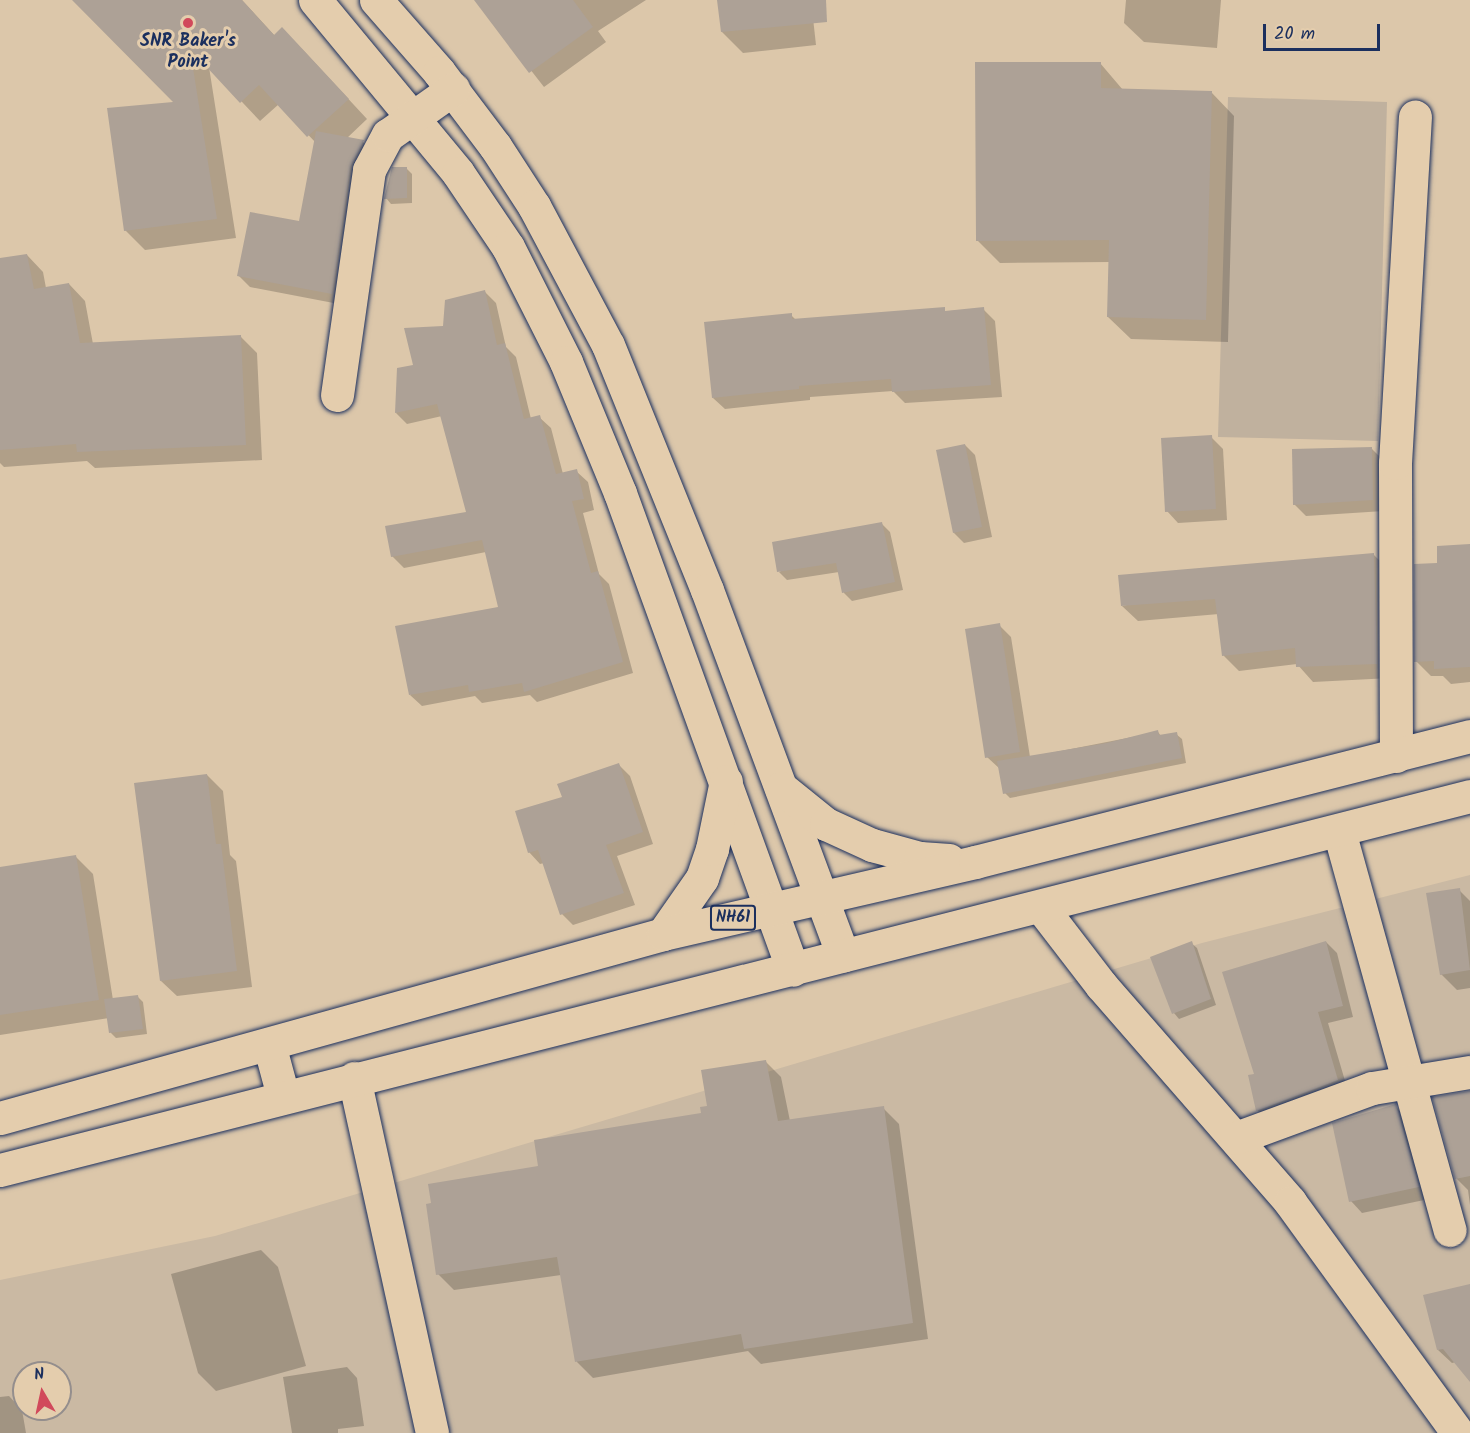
<!DOCTYPE html>
<style>
body{margin:0}
#map{position:relative;width:1470px;height:1433px;overflow:hidden;background:#dcc7aa;font-family:Kalam,sans-serif}
div>[style]{position:absolute}
[style*='--x']{left:calc(var(--x)*1px);top:calc(var(--y)*1px);width:calc(var(--w)*1px);rotate:calc(var(--a)*1deg)}
.built>*{inset:0;background:#cab9a3}
.green>*{inset:0;background:#c0b19e}
.shadow>*{inset:0;background:#0003}
.building>*{inset:0;background:#ada196}
.roads{filter:drop-shadow(0 0 2px #1b2f5e) drop-shadow(0 0 2px #1b2f5e)}
.minor>*{height:33px;margin:-16.5px;padding:0 16.5px;transform-origin:16.5px;border-radius:16.5px;background:#e4cdad}
.highway>*{height:33px;margin:-16.5px;padding:0 16.5px;transform-origin:16.5px;border-radius:16.5px;background:#e4cdad}
.dots>*{width:16px;height:16px;translate:-50% -50%;box-sizing:border-box;border:3px solid #e4cdad;border-radius:50%}
span{translate:-50% -50%;white-space:nowrap;text-align:center;line-height:1.15;-webkit-text-stroke:6px #e4cdad;paint-order:stroke}
.shield-label span{padding:2px 4px;background:#e4cdad;border:2px solid;border-radius:4px;-webkit-text-stroke-width:0}
.shield-label{font-size:16px;color:#1b2f5e;font-weight:700}
.poi-label{font-size:18px;color:#1b2f5e;font-weight:700}
.north{position:absolute;left:12px;top:1361px;width:60px;height:60px;box-sizing:border-box;background:#e4cdad;border:2px solid #948e8d;border-radius:50%;rotate:351deg;font-size:16px;font-weight:700;line-height:24px;text-align:center;color:#1b2f5e}
.north::after{content:'';display:block;margin:auto;width:21px;height:27px;background:#d1495b;clip-path:polygon(50% 0,100% 100%,50% 72%,0 100%)}
.scale{position:absolute;left:1263px;top:24px;width:117px;height:27px;box-sizing:border-box;border:3px solid #1b2f5e;border-top:0;padding-left:8px;font-size:18px;line-height:21px;white-space:nowrap;color:#1b2f5e;-webkit-text-stroke:4px #e4cdad;paint-order:stroke}
</style>
<div id="map">
<div class="built">
<i style="clip-path:polygon(evenodd,1470px 875px,1470px 1433px,0 1433px,0 1280px,215px 1236px,1202px 943px,1470px 875px,24px 1373px,60px 1373px,60px 1409px,24px 1409px,24px 1373px)"></i>
</div>
<div class="green">
<i style="clip-path:polygon(1228px 97px,1387px 102px,1378px 441px,1218px 437px)"></i>
</div>
<div class="shadow">
<i style="clip-path:polygon(74px 0,242px 0,275px 36px,302px 49px,367px 119px,346px 139px,363px 142px,374px 153px,344px 305px,250px 287px,238px 275px,300px 223px,316px 143px,279px 104px,260px 121px,209px 67px,236px 238px,145px 250px,125px 230px,176px 103px)"></i>
<i style="clip-path:polygon(476px 0,646px 0,598px 31px,606px 42px,544px 87px)"></i>
<i style="clip-path:polygon(719px 0,811px 0,816px 45px,743px 53px,722px 32px)"></i>
<i style="clip-path:polygon(1126px 0,1221px 0,1217px 48px,1144px 42px,1124px 23px)"></i>
<i style="clip-path:polygon(1100px 63px,1123px 90px,1212px 93px,1234px 116px,1228px 342px,1131px 339px,1108px 317px,1110px 262px,1000px 263px,977px 240px)"></i>
<i style="clip-path:polygon(407px 169px,412px 174px,412px 203px,391px 204px,386px 198px)"></i>
<i style="clip-path:polygon(27px 255px,43px 272px,46px 288px,69px 284px,85px 301px,93px 344px,241px 337px,257px 353px,262px 460px,95px 468px,87px 461px,4px 467px,0 463px,0 260px)"></i>
<i style="clip-path:polygon(485px 292px,496px 303px,506px 347px,516px 357px,531px 419px,539px 417px,551px 428px,563px 474px,576px 471px,588px 482px,594px 510px,583px 513px,599px 574px,609px 584px,633px 673px,537px 702px,530px 695px,482px 703px,475px 696px,422px 706px,410px 695px,500px 608px,486px 552px,404px 568px,392px 556px,468px 513px,442px 416px,407px 424px,396px 413px,415px 366px,445px 328px)"></i>
<i style="clip-path:polygon(983px 309px,995px 321px,1002px 397px,905px 403px,893px 391px,810px 397px,810px 400px,725px 409px,713px 398px,791px 315px,796px 320px)"></i>
<i style="clip-path:polygon(1211px 437px,1223px 449px,1227px 520px,1178px 523px,1167px 511px)"></i>
<i style="clip-path:polygon(965px 445px,975px 455px,992px 537px,964px 543px,954px 533px)"></i>
<i style="clip-path:polygon(1371px 448px,1383px 460px,1384px 511px,1306px 516px,1294px 504px)"></i>
<i style="clip-path:polygon(881px 523px,890px 532px,903px 590px,852px 601px,844px 593px,839px 572px,787px 580px,779px 572px)"></i>
<i style="clip-path:polygon(1470px 546px,1470px 682px,1451px 684px,1443px 676px,1431px 676px,1416px 661px,1439px 564px)"></i>
<i style="clip-path:polygon(1373px 554px,1388px 569px,1391px 678px,1313px 682px,1297px 664px,1239px 671px,1224px 656px,1219px 614px,1138px 621px,1122px 606px)"></i>
<i style="clip-path:polygon(999px 625px,1011px 637px,1030px 757px,1158px 732px,1161px 736px,1176px 734px,1182px 739px,1186px 763px,1010px 798px,1005px 793px,1000px 769px,987px 757px)"></i>
<i style="clip-path:polygon(619px 765px,630px 776px,653px 844px,617px 856px,635px 905px,573px 925px,562px 914px,544px 863px,540px 864px,529px 852px,564px 798px)"></i>
<i style="clip-path:polygon(207px 775px,223px 791px,230px 855px,236px 861px,252px 987px,177px 996px,161px 981px)"></i>
<i style="clip-path:polygon(75px 856px,93px 874px,113px 1000px,137px 996px,143px 1002px,147px 1034px,116px 1038px,111px 1033px,109px 1018px,0 1035px,0 868px)"></i>
<i style="clip-path:polygon(1459px 890px,1470px 901px,1470px 988px,1457px 990px,1441px 974px)"></i>
<i style="clip-path:polygon(1326px 942px,1337px 953px,1353px 1017px,1328px 1023px,1348px 1091px,1268px 1121px,1257px 1110px,1256px 1075px)"></i>
<i style="clip-path:polygon(1191px 943px,1197px 948px,1216px 1005px,1179px 1019px,1174px 1013px)"></i>
<i style="clip-path:polygon(765px 1061px,781px 1077px,790px 1121px,883px 1108px,899px 1124px,928px 1339px,761px 1364px,748px 1351px,593px 1378px,577px 1362px,561px 1275px,454px 1290px,438px 1274px,540px 1167px,703px 1114px)"></i>
<i style="clip-path:polygon(1470px 1093px,1470px 1205px,1468px 1190px,1457px 1179px)"></i>
<i style="clip-path:polygon(1395px 1106px,1407px 1118px,1429px 1199px,1362px 1213px,1351px 1201px)"></i>
<i style="clip-path:polygon(261px 1250px,278px 1267px,306px 1366px,216px 1391px,198px 1373px,171px 1274px)"></i>
<i style="clip-path:polygon(1470px 1286px,1470px 1379px,1456px 1362px,1452px 1363px,1438px 1350px)"></i>
<i style="clip-path:polygon(347px 1367px,357px 1378px,364px 1426px,338px 1429px,338px 1433px,292px 1433px,283px 1377px)"></i>
<i style="clip-path:polygon(9px 1396px,22px 1410px,26px 1433px,0 1433px,0 1397px)"></i>
</div>
<div class="building">
<i style="clip-path:polygon(72px 0,242px 0,274px 35px,282px 27px,349px 99px,307px 137px,259px 85px,240px 103px,190px 49px,217px 219px,124px 231px,107px 108px,173px 102px)"></i>
<i style="clip-path:polygon(474px 0,573px 0,593px 27px,529px 73px)"></i>
<i style="clip-path:polygon(717px 0,826px 0,827px 22px,721px 32px)"></i>
<i style="clip-path:polygon(975px 62px,1101px 62px,1101px 88px,1212px 91px,1206px 320px,1107px 317px,1109px 240px,976px 241px)"></i>
<i style="clip-path:polygon(316px 131px,364px 140px,350px 167px,332px 294px,237px 276px,250px 212px,299px 221px)"></i>
<i style="clip-path:polygon(392px 167px,407px 167px,407px 198px,384px 199px)"></i>
<i style="clip-path:polygon(27px 254px,34px 289px,69px 283px,80px 343px,241px 335px,246px 445px,77px 452px,76px 444px,0 450px,0 258px)"></i>
<i style="clip-path:polygon(485px 290px,497px 345px,505px 343px,524px 419px,540px 415px,556px 474px,577px 469px,584px 499px,572px 501px,591px 573px,598px 571px,623px 662px,524px 692px,522px 683px,469px 692px,468px 685px,409px 695px,395px 626px,498px 607px,482px 540px,391px 557px,385px 526px,466px 512px,437px 404px,395px 413px,397px 368px,413px 365px,404px 328px,443px 326px,445px 300px)"></i>
<i style="clip-path:polygon(945px 307px,945px 311px,984px 307px,991px 385px,892px 392px,891px 379px,799px 386px,799px 389px,712px 398px,704px 322px,792px 313px,792px 319px)"></i>
<i style="clip-path:polygon(1212px 435px,1216px 509px,1165px 512px,1161px 438px)"></i>
<i style="clip-path:polygon(965px 444px,982px 527px,953px 533px,936px 450px)"></i>
<i style="clip-path:polygon(1372px 447px,1373px 500px,1293px 505px,1292px 449px)"></i>
<i style="clip-path:polygon(882px 522px,895px 582px,842px 593px,836px 563px,777px 572px,772px 542px)"></i>
<i style="clip-path:polygon(1470px 544px,1470px 667px,1434px 669px,1434px 661px,1414px 662px,1414px 564px,1437px 563px,1437px 546px)"></i>
<i style="clip-path:polygon(1374px 553px,1377px 664px,1296px 667px,1295px 648px,1222px 656px,1215px 599px,1121px 606px,1118px 575px)"></i>
<i style="clip-path:polygon(1000px 623px,1020px 752px,985px 758px,965px 629px)"></i>
<i style="clip-path:polygon(1158px 730px,1159px 735px,1177px 732px,1182px 758px,1003px 794px,997px 761px,1107px 743px)"></i>
<i style="clip-path:polygon(619px 763px,643px 832px,606px 845px,624px 893px,560px 915px,538px 850px,528px 853px,515px 811px,562px 797px,557px 784px)"></i>
<i style="clip-path:polygon(207px 774px,216px 844px,221px 844px,237px 971px,160px 981px,134px 783px)"></i>
<i style="clip-path:polygon(76px 855px,99px 1000px,0 1015px,0 867px)"></i>
<i style="clip-path:polygon(1460px 888px,1470px 970px,1440px 975px,1426px 893px)"></i>
<i style="clip-path:polygon(1192px 941px,1211px 999px,1172px 1014px,1150px 957px)"></i>
<i style="clip-path:polygon(1326px 941px,1343px 1006px,1318px 1012px,1338px 1080px,1256px 1111px,1248px 1075px,1254px 1074px,1222px 972px)"></i>
<i style="clip-path:polygon(138px 995px,143px 1029px,109px 1033px,104px 999px)"></i>
<i style="clip-path:polygon(766px 1060px,778px 1121px,884px 1106px,913px 1323px,744px 1349px,741px 1334px,575px 1362px,557px 1257px,436px 1275px,426px 1204px,431px 1203px,428px 1184px,538px 1166px,534px 1140px,701px 1113px,700px 1107px,707px 1106px,701px 1070px)"></i>
<i style="clip-path:polygon(1470px 1091px,1470px 1176px,1455px 1179px,1432px 1097px)"></i>
<i style="clip-path:polygon(1396px 1104px,1419px 1187px,1349px 1202px,1332px 1123px)"></i>
<i style="clip-path:polygon(1470px 1284px,1470px 1382px,1443px 1349px,1437px 1350px,1423px 1295px)"></i>
</div>
<div class="roads">
<div class="minor">
<i style="--x:315;--y:0;--w:224;--a:50.4"></i>
<i style="--x:458;--y:173;--w:89;--a:56"></i>
<i style="--x:508;--y:247;--w:129;--a:63.2"></i>
<i style="--x:566;--y:362;--w:142;--a:67.6"></i>
<i style="--x:620;--y:493;--w:507;--a:70.07"></i>
<i style="--x:376;--y:0;--w:96;--a:48.8"></i>
<i style="--x:439;--y:72;--w:93;--a:52.9"></i>
<i style="--x:495;--y:146;--w:72;--a:57"></i>
<i style="--x:534;--y:206;--w:157;--a:62"></i>
<i style="--x:608;--y:345;--w:264;--a:68"></i>
<i style="--x:707;--y:590;--w:390;--a:69.6"></i>
<i style="--x:337;--y:395;--w:227;--a:-81.9"></i>
<i style="--x:369;--y:170;--w:40;--a:-62"></i>
<i style="--x:388;--y:135;--w:80;--a:-35.3"></i>
<i style="--x:1396;--y:756;--w:293;--a:-90.2"></i>
<i style="--x:1395;--y:463;--w:347;--a:-86.7"></i>
<i style="--x:1339;--y:831;--w:414;--a:74.5"></i>
<i style="--x:1041;--y:907;--w:98;--a:52.4"></i>
<i style="--x:1101;--y:985;--w:288;--a:48.9"></i>
<i style="--x:1290;--y:1202;--w:286;--a:54"></i>
<i style="--x:354;--y:1078;--w:363;--a:77.6"></i>
<i style="--x:1236;--y:1138;--w:145;--a:-20.2"></i>
<i style="--x:1372;--y:1088;--w:99;--a:-9.3"></i>
</div>
<div class="highway">
<i style="--x:781;--y:788;--w:58;--a:38.7"></i>
<i style="--x:826;--y:824;--w:51;--a:24.5"></i>
<i style="--x:872;--y:845;--w:50;--a:15.2"></i>
<i style="--x:920;--y:858;--w:29;--a:4"></i>
<i style="--x:663;--y:934;--w:68;--a:-55.1"></i>
<i style="--x:702;--y:878;--w:31;--a:-71"></i>
<i style="--x:712;--y:849;--w:69;--a:-78.4"></i>
<i style="--x:269;--y:1044;--w:54;--a:74.9"></i>
<i style="--x:0;--y:1118;--w:688;--a:-15.51"></i>
<i style="--x:663;--y:934;--w:320;--a:-13"></i>
<i style="--x:975;--y:862;--w:511;--a:-14.28"></i>
<i style="--x:0;--y:1170;--w:1517;--a:-14.27"></i>
</div>
</div>
<div class="dots">
<i style="left:188px;top:23px;background:#d1495b"></i>
</div>
<div class="shield-label">
<span style="left:733px;top:918px">NH61</span>
</div>
<div class="poi-label">
<span style="left:188px;top:53px">SNR Baker's<br>Point</span>
</div>
<div class="north">N</div>
<div class="scale">20 m</div>
</div>
